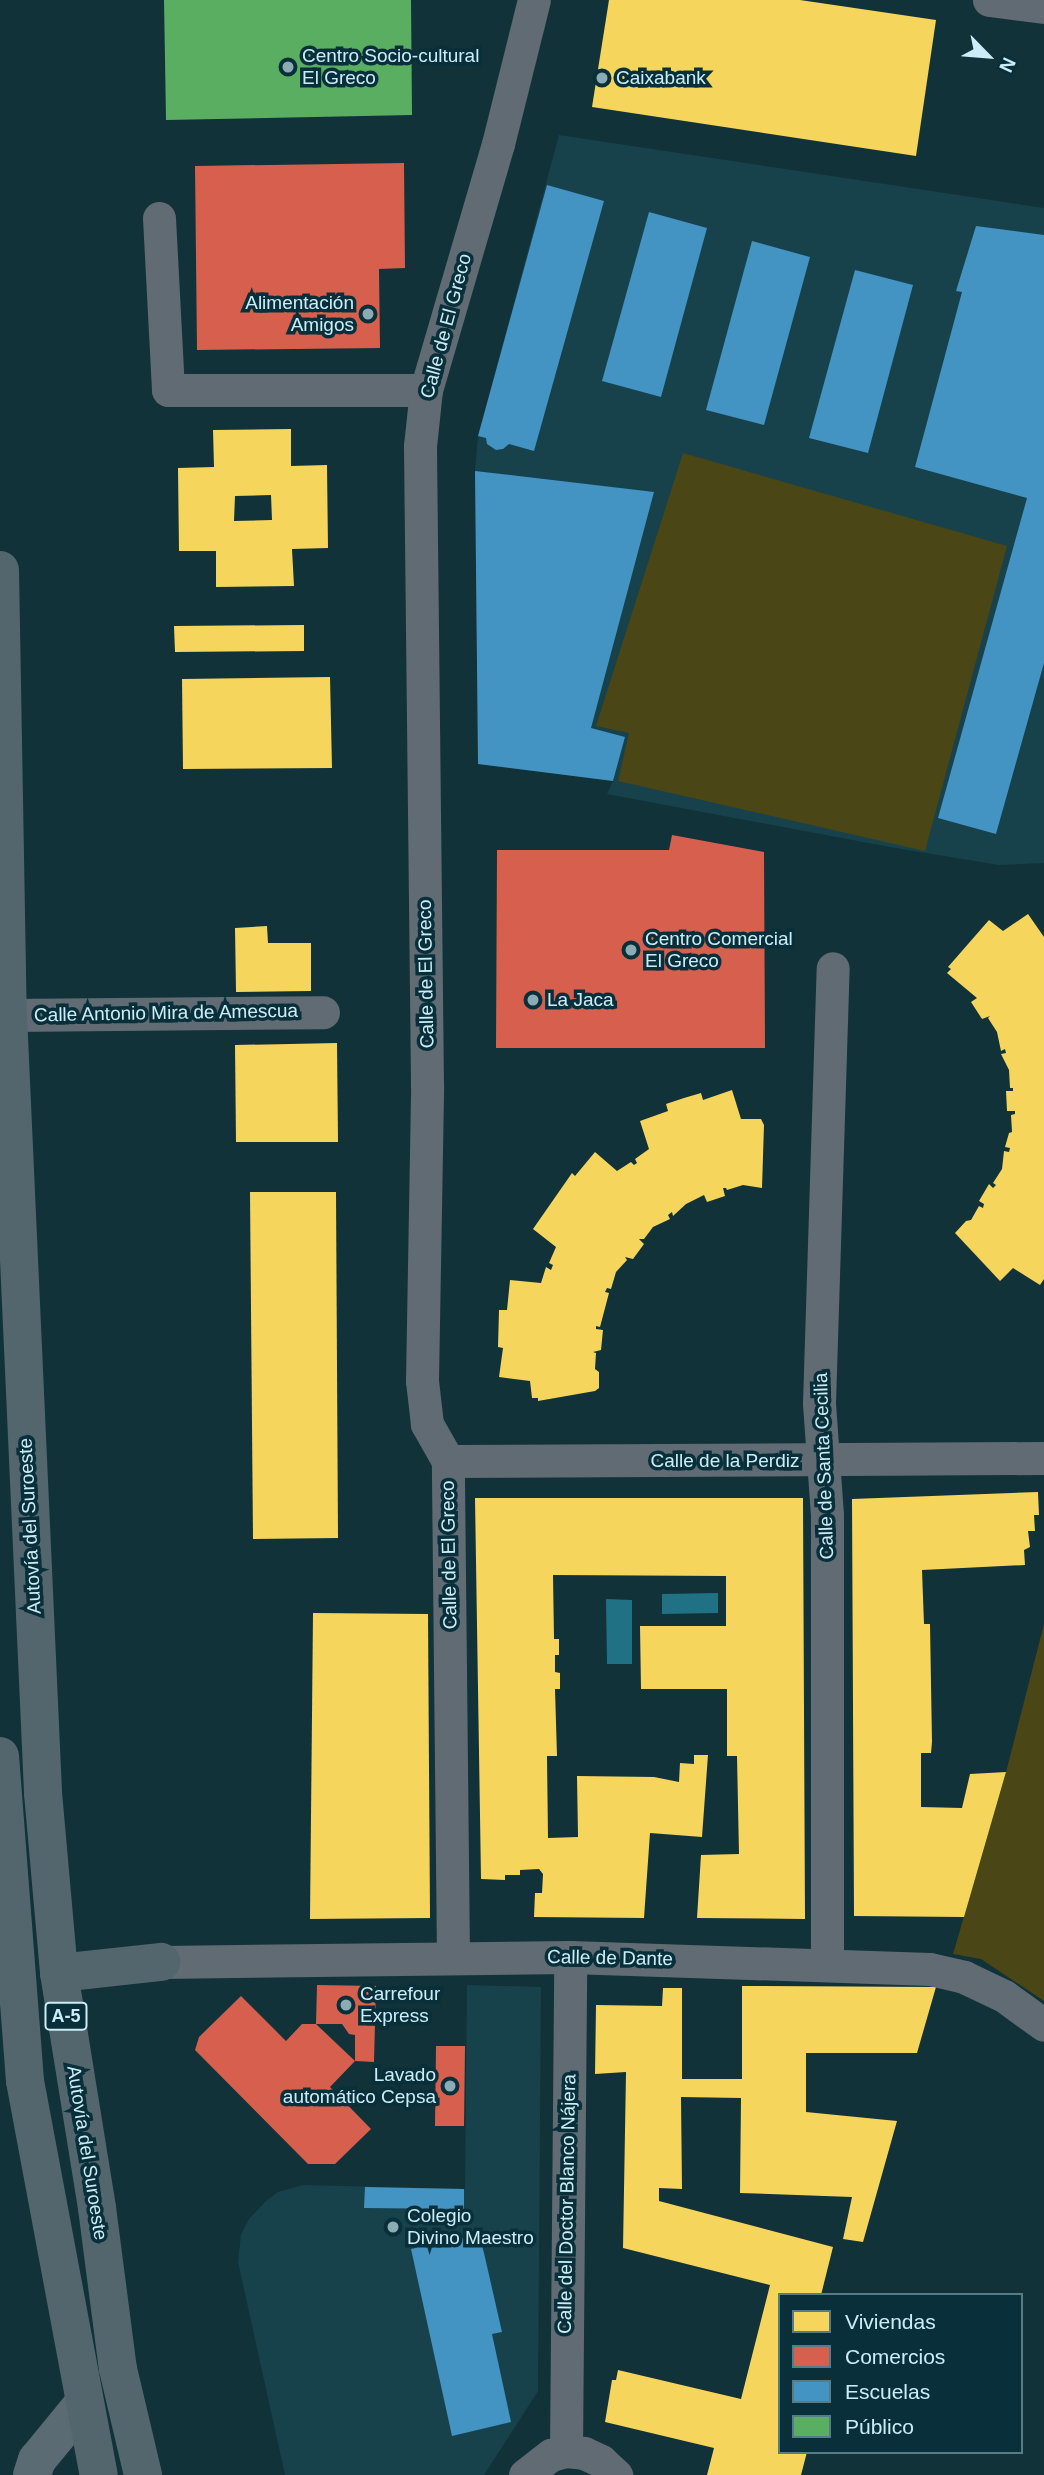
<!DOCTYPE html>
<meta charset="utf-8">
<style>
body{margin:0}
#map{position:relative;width:1044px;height:2475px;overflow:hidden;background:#113238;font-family:Helvetica,sans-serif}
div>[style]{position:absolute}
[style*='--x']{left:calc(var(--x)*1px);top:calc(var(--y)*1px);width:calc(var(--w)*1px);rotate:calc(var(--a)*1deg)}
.built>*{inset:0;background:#17424c}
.green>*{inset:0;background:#4a4615}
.water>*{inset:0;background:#207184}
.homes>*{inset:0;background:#f6d55c}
.shops>*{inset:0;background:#d6604d}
.schools>*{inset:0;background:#4393c3}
.public>*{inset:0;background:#5aae61}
.minor>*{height:33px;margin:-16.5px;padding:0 16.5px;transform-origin:16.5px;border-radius:16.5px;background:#606b74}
.primary>*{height:38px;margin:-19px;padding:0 19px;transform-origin:19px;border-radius:19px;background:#5a6b74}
.motorway>*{height:38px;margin:-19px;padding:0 19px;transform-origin:19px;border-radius:19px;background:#53666e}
.dots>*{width:19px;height:19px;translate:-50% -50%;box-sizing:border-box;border:4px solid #09303a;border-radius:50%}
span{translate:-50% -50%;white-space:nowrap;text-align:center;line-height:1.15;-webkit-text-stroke:7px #09303a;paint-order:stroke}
.shield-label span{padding:2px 5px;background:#09303a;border:2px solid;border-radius:5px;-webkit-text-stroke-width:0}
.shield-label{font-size:18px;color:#ccedf8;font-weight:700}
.poi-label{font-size:19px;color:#ccedf8}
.left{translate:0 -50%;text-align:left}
.right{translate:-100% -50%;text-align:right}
.street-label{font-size:19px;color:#ccedf8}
.legend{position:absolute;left:778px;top:2293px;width:245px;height:161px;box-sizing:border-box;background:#09303a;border:2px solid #577c86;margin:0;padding:9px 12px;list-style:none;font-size:21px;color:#ccedf8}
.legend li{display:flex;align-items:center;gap:14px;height:35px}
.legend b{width:35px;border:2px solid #577c86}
.north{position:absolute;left:953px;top:21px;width:70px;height:70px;-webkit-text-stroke:5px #09303a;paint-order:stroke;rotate:115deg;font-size:19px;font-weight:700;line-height:28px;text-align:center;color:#ccedf8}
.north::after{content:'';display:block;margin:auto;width:24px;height:32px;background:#ccedf8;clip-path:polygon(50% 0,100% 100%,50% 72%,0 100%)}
</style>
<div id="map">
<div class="built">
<i style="clip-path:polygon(559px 135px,1044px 208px,1044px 863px,999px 865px,890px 847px,607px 794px,613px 781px,478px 764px,475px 471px,478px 436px)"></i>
<i style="clip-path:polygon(467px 1985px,541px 1987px,538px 2391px,484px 2475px,285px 2475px,238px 2262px,241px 2235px,249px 2219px,266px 2201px,278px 2192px,303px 2185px,465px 2189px)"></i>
</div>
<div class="green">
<i style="clip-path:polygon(683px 453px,1007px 546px,925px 851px,618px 781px,629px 733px,596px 726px)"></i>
<i style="clip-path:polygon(1044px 1624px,1044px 2001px,981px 1959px,953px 1954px,1006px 1772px)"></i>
</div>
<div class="water">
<i style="clip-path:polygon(718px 1593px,718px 1613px,662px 1614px,662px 1594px)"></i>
<i style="clip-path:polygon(606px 1599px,632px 1600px,632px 1664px,607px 1664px)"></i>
</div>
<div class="homes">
<i style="clip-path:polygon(609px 0,800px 0,936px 20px,916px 156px,592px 107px)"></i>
<i style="clip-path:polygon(evenodd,291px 429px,291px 466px,327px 465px,328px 548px,292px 549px,294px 586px,216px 587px,216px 551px,179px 551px,178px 468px,214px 467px,213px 430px,291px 429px,271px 495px,272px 520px,234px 521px,235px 496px,271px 495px)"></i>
<i style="clip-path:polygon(304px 625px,304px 651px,175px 652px,174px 626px)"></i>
<i style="clip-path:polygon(330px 677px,332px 768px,183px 769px,182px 679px)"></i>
<i style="clip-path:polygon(1028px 914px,1044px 937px,1044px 1279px,1040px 1285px,1013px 1268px,1000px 1281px,955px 1233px,966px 1221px,971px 1220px,979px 1206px,983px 1208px,984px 1204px,979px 1201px,989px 1184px,993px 1188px,996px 1185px,993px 1183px,1002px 1169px,1004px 1151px,1009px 1152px,1010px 1148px,1005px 1147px,1009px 1133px,1012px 1132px,1011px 1115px,1015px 1114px,1015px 1111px,1007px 1111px,1006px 1091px,1013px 1091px,1013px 1088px,1010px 1088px,1009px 1070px,1001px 1054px,1006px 1053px,1005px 1049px,1001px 1051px,997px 1032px,988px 1018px,990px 1016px,982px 1019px,971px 1002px,977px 998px,947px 973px,951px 969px,948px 967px,989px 920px,1003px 931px)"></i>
<i style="clip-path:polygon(267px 926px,268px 943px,311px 943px,311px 991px,236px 992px,235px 928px)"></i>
<i style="clip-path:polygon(337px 1043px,338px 1142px,236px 1142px,235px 1045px)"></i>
<i style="clip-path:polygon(732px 1090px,741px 1119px,761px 1119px,764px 1125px,762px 1188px,743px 1185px,727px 1190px,726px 1188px,723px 1188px,725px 1196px,707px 1202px,704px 1195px,686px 1204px,673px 1216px,672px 1212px,668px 1215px,670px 1219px,653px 1227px,644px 1239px,639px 1239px,644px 1244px,633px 1259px,625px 1257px,627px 1260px,616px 1272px,611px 1289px,607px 1288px,605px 1292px,609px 1293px,600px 1327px,596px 1326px,596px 1329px,603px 1330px,601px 1350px,593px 1352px,596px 1353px,595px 1369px,599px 1372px,599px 1388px,595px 1391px,538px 1401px,538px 1398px,532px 1398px,530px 1381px,499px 1377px,503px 1348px,498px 1347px,499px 1310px,507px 1310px,510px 1280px,541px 1283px,546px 1267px,551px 1270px,553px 1265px,549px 1263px,556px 1247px,533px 1229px,572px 1173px,575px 1176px,595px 1152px,617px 1171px,631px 1162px,634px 1165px,637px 1163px,635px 1159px,649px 1149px,640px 1121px,668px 1111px,666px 1104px,684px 1098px,701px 1093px,703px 1100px)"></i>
<i style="clip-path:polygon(250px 1192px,336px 1192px,338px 1538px,253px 1539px)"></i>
<i style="clip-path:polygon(1038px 1492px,1039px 1515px,1034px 1515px,1035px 1531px,1028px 1531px,1030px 1547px,1024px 1550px,1025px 1565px,922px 1570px,924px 1624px,930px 1624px,932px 1742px,931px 1753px,921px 1753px,921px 1807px,962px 1808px,970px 1774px,1006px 1772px,964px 1917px,854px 1916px,852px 1499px)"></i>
<i style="clip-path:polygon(475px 1498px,803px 1498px,805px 1919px,697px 1918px,701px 1855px,739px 1854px,737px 1756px,727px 1756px,727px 1689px,641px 1689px,640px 1626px,726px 1626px,726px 1576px,553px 1575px,554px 1639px,559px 1639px,559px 1655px,555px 1655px,555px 1672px,560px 1673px,560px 1689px,555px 1689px,557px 1756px,547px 1756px,548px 1838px,578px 1837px,577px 1776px,654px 1777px,679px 1782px,680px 1763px,694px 1764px,694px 1755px,708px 1755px,702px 1837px,650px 1833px,644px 1918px,534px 1917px,535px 1893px,542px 1893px,543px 1874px,539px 1869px,520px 1870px,520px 1875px,505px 1875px,505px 1880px,481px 1879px)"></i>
<i style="clip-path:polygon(313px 1613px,428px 1614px,430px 1918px,310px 1919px)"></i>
<i style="clip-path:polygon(742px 1986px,936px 1987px,917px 2053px,806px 2053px,806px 2112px,897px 2121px,863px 2242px,843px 2239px,852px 2197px,740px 2193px,741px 2098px,681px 2097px,682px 2189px,659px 2188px,659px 2201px,833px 2247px,821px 2295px,780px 2295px,780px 2452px,807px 2452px,801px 2475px,707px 2475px,714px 2448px,605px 2422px,612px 2380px,616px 2380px,618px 2370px,741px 2399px,770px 2285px,623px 2248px,626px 2072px,595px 2074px,596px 2005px,662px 2006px,663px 1988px,682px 1988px,682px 2079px,742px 2079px)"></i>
</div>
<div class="shops">
<i style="clip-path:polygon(404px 163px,405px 268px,379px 269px,380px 348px,197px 350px,195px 166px)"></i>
<i style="clip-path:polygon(672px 835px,764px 852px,765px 1048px,496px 1048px,497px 850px,669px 850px)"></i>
<i style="clip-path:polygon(317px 1985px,376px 1986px,374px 2062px,355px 2061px,355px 2035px,349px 2034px,342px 2024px,316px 2024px,355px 2061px,330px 2087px,371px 2129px,335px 2164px,308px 2164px,195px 2050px,199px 2037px,241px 1996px,286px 2041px,302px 2024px,316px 2024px)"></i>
<i style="clip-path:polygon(436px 2046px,465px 2046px,464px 2126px,435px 2126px)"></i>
</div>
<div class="schools">
<i style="clip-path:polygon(547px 185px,604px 201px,534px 451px,509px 444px,503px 449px,496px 450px,487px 444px,486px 438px,478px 436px)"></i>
<i style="clip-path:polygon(649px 212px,707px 228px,661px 397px,602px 381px)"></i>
<i style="clip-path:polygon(976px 226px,1044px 235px,1044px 663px,996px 834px,938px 818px,1027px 498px,915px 467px,962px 292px,956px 291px)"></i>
<i style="clip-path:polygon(752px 241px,810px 257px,764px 425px,706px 410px)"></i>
<i style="clip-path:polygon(855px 270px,913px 285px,868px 453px,809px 438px)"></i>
<i style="clip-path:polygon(475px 471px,654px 492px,591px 728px,625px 737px,613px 781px,478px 764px)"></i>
<i style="clip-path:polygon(365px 2187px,464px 2189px,464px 2209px,364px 2208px)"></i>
<i style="clip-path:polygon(467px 2237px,468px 2244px,481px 2242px,484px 2253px,502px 2332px,492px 2334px,511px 2422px,452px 2436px,411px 2249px)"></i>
</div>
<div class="public">
<i style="clip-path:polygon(164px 0,411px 0,412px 115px,166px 120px)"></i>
</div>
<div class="minor">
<i style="--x:989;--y:0;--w:55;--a:7.3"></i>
<i style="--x:159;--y:218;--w:172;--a:87"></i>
<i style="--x:168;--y:390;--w:258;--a:0"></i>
<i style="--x:8;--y:1015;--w:315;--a:-0.5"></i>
<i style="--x:448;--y:1461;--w:596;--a:-0.29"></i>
<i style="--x:453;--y:1956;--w:495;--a:-90.6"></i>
<i style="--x:448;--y:1461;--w:43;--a:-119.6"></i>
<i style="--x:427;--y:1424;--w:43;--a:-96.6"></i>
<i style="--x:422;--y:1381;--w:296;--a:-89"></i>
<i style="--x:427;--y:1085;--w:639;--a:-90.63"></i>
<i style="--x:420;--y:446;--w:56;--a:-83.9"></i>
<i style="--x:426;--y:390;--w:256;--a:-73.7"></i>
<i style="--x:498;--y:144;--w:148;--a:-76"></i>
<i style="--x:161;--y:1962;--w:409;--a:-0.7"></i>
<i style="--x:570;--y:1957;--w:360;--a:1.9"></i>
<i style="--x:930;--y:1969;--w:35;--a:13"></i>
<i style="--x:964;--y:1977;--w:44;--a:25.4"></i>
<i style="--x:1004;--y:1996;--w:49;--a:35.9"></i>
<i style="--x:827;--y:1965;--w:450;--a:-90"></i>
<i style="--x:827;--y:1515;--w:112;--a:-94.1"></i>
<i style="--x:819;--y:1403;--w:435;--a:-88.2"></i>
<i style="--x:566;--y:2451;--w:494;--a:-89.5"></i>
<i style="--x:525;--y:2475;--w:33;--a:-38"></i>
<i style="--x:551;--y:2455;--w:16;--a:-15"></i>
<i style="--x:566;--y:2451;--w:18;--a:6"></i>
<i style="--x:584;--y:2453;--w:19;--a:25"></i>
<i style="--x:601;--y:2461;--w:21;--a:43"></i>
</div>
<div class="primary">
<i style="--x:32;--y:2475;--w:16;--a:-72"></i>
<i style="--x:37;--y:2460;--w:72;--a:-50.6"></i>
</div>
<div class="motorway">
<i style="--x:0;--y:570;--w:445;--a:89"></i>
<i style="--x:8;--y:1015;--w:779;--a:87.42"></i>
<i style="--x:43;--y:1793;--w:181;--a:84.9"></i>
<i style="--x:59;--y:1973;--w:238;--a:80.8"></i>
<i style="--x:97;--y:2208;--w:162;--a:82.6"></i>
<i style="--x:118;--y:2369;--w:109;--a:76.7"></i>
<i style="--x:0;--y:1756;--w:326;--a:85.6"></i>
<i style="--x:25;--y:2081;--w:401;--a:79.4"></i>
<i style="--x:59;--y:1973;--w:103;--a:-6.2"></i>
</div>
<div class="dots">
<i style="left:288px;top:67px;background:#8bacb5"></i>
<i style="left:602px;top:78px;background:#8bacb5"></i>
<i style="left:368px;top:314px;background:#8bacb5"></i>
<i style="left:631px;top:950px;background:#8bacb5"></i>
<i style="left:533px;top:1000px;background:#8bacb5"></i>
<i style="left:346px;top:2005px;background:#8bacb5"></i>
<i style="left:450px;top:2086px;background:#8bacb5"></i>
<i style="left:393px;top:2227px;background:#8bacb5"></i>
</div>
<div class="shield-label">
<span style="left:66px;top:2016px">A-5</span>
</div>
<div class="poi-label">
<span class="left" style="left:302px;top:67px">Centro Socio-cultural<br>El Greco</span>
<span class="left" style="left:616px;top:78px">Caixabank</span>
<span class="right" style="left:354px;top:314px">Alimentación<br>Amigos</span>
<span class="left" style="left:645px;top:950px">Centro Comercial<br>El Greco</span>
<span class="left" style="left:547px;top:1000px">La Jaca</span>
<span class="left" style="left:360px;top:2005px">Carrefour<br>Express</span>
<span class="right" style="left:436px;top:2086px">Lavado<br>automático Cepsa</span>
<span class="left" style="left:407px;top:2227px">Colegio<br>Divino Maestro</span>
</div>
<div class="street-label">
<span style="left:446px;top:326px;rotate:-75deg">Calle de El Greco</span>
<span style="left:426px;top:974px;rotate:-91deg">Calle de El Greco</span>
<span style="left:166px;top:1013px;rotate:-1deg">Calle Antonio Mira de Amescua</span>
<span style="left:725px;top:1461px">Calle de la Perdiz</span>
<span style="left:824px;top:1466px;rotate:-92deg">Calle de Santa Cecilia</span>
<span style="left:30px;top:1526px;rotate:-93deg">Autovía del Suroeste</span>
<span style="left:449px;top:1555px;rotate:-91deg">Calle de El Greco</span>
<span style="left:610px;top:1958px;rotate:1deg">Calle de Dante</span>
<span style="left:87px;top:2153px;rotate:81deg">Autovía del Suroeste</span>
<span style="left:567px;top:2204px;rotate:-89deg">Calle del Doctor Blanco Nájera</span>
</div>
<ul class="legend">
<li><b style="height:19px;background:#f6d55c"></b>Viviendas</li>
<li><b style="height:19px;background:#d6604d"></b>Comercios</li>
<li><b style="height:19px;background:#4393c3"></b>Escuelas</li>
<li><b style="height:19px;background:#5aae61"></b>Público</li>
</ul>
<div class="north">N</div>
</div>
